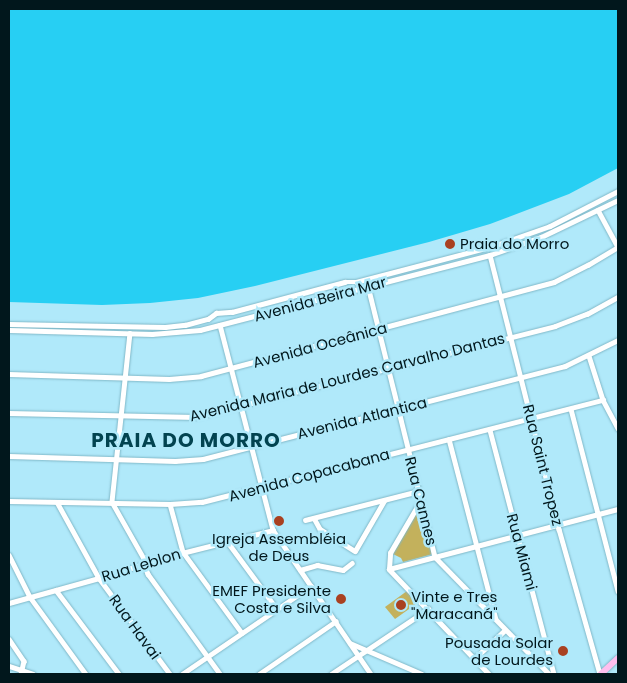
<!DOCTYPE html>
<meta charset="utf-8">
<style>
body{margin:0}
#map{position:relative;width:627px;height:683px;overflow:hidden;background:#b0e9fa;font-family:Poppins,sans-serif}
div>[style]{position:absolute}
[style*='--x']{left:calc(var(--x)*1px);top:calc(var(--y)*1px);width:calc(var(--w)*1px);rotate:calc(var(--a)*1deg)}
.green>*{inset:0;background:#c3b15c}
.water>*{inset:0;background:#27cff3}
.roads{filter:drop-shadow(0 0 1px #80b8c8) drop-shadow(0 0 1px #80b8c8)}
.minor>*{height:4.5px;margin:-2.25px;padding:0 2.25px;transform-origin:2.25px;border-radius:2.25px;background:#fff}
.major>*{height:5.5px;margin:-2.75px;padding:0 2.75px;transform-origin:2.75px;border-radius:2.75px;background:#febfee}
.dots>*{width:14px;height:14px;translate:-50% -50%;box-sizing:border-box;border:2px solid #b0e9fa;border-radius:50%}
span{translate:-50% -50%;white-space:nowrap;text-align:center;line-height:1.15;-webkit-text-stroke:5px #b0e9fa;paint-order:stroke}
.poi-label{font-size:15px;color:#01171c}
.left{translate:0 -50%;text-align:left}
.right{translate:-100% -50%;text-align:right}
.street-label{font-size:15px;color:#01171c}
.district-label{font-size:20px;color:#024350;font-weight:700;letter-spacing:1px}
.frame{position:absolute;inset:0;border:10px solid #01171c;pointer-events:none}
</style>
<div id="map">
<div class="green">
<i style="clip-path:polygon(420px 505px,433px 554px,403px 562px,401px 558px,393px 554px)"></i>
<i style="clip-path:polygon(407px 591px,416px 604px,395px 619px,385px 607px)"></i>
</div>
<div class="water">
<i style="clip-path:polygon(9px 9px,618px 9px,618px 168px,569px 194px,490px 224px,429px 242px,255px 286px,198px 298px,150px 303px,102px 305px,9px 302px)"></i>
</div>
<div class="roads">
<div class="minor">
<i style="--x:598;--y:210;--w:42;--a:61.6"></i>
<i style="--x:490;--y:255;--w:283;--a:75.9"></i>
<i style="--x:559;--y:529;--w:151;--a:74.2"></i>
<i style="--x:368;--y:286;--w:279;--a:76.1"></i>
<i style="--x:435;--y:557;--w:163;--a:45.7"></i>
<i style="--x:9;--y:324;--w:156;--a:1.1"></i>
<i style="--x:165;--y:327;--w:20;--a:-6"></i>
<i style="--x:185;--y:325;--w:24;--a:-15"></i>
<i style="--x:208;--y:319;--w:10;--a:-37"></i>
<i style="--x:216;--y:313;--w:16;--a:-4"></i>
<i style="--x:232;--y:312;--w:117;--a:-14.9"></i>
<i style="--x:345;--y:282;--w:11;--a:0"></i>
<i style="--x:356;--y:282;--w:142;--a:-14.7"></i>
<i style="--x:493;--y:246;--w:60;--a:-19.3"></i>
<i style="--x:550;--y:226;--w:76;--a:-27.2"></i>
<i style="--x:220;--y:325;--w:212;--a:75.5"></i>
<i style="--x:273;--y:530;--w:174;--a:55.8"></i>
<i style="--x:9;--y:330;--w:143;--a:1.6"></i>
<i style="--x:152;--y:334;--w:48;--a:-4.8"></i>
<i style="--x:200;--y:330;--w:300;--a:-14.5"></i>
<i style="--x:490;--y:255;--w:54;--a:-19.4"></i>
<i style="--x:541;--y:237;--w:85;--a:-25.7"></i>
<i style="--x:130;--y:333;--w:170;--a:96.1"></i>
<i style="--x:112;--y:502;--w:69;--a:60.5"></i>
<i style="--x:589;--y:356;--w:46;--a:72.3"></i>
<i style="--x:603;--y:400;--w:32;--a:62"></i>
<i style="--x:9;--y:374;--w:160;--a:1.8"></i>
<i style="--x:169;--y:379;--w:32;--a:-5"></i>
<i style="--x:201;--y:376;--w:365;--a:-14.9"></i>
<i style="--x:554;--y:282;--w:38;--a:-27"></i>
<i style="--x:588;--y:265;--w:35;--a:-31"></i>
<i style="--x:571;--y:409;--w:188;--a:75.5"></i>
<i style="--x:9;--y:413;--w:187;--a:1.2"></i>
<i style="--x:196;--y:417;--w:370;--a:-14.2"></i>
<i style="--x:555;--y:326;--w:34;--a:-21"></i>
<i style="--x:587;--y:314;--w:35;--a:-29"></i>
<i style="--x:490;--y:430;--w:252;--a:75.3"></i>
<i style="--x:449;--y:439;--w:186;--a:75.4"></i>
<i style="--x:9;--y:456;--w:166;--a:1.7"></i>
<i style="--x:175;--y:461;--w:28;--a:-4"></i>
<i style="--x:203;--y:459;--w:374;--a:-14.4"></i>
<i style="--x:565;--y:366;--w:59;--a:-26.1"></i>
<i style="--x:9;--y:501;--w:161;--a:1.1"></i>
<i style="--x:170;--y:504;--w:32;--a:-4"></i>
<i style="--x:202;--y:502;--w:414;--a:-14.3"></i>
<i style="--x:57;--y:502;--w:87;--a:61.1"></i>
<i style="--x:99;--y:578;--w:119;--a:53.5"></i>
<i style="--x:170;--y:504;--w:50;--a:74.8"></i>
<i style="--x:183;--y:552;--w:100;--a:53.9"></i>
<i style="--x:314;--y:518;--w:13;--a:61"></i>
<i style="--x:320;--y:529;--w:41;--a:32.2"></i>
<i style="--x:355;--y:551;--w:58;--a:-59.9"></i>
<i style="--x:305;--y:520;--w:118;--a:-14.3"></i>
<i style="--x:227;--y:541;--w:84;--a:53.7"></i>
<i style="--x:9;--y:555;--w:47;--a:63.4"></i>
<i style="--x:30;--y:597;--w:95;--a:54"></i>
<i style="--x:144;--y:564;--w:11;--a:68"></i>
<i style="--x:148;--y:574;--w:123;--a:54.2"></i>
<i style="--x:389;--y:569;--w:237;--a:-14.7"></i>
<i style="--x:389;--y:569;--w:145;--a:46.4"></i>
<i style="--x:389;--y:569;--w:16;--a:-86"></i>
<i style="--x:390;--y:553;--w:61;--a:-59.7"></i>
<i style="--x:300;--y:570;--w:18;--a:-16"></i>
<i style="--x:317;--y:565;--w:26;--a:11"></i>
<i style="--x:343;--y:570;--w:11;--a:-38"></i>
<i style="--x:56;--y:590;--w:105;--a:53.1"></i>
<i style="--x:9;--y:603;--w:93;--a:-15.5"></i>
<i style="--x:99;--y:578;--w:47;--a:-17.3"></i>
<i style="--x:144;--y:564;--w:3;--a:-45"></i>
<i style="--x:146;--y:562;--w:131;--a:-14.1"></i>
<i style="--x:9;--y:639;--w:27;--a:56"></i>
<i style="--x:24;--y:661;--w:13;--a:103"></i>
<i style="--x:350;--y:643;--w:78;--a:23.3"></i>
<i style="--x:474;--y:659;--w:42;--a:-43.1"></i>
<i style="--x:9;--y:666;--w:25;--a:18"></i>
<i style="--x:182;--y:674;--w:156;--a:-34.3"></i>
<i style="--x:259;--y:674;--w:93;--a:-34.5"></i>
<i style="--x:331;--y:674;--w:117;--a:-33.8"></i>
</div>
<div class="major">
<i style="--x:601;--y:674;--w:23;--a:-43"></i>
</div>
</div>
<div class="dots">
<i style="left:450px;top:244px;background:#a94121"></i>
<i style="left:279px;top:521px;background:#a94121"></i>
<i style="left:341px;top:599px;background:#a94121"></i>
<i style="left:401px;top:605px;background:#a94121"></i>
<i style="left:563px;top:651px;background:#a94121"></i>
</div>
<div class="poi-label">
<span class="left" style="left:460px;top:244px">Praia do Morro</span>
<span style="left:279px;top:547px">Igreja Assembléia<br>de Deus</span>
<span class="right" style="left:331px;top:599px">EMEF Presidente<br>Costa e Silva</span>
<span class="left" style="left:411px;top:605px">Vinte e Tres<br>"Maracaná"</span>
<span class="right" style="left:553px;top:651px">Pousada Solar<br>de Lourdes</span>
</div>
<div class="street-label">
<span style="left:320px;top:299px;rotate:-15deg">Avenida Beira Mar</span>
<span style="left:320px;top:345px;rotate:-15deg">Avenida Oceânica</span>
<span style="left:347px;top:377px;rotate:-14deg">Avenida Maria de Lourdes Carvalho Dantas</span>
<span style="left:362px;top:418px;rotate:-14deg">Avenida Atlantica</span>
<span style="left:543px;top:465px;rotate:76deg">Rua Saint Tropez</span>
<span style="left:309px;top:475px;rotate:-15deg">Avenida Copacabana</span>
<span style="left:421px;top:501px;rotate:76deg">Rua Cannes</span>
<span style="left:522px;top:552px;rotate:75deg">Rua Miami</span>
<span style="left:141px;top:565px;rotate:-17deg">Rua Leblon</span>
<span style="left:135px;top:627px;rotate:54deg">Rua Havai</span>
</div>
<div class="district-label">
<span style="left:186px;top:440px">PRAIA DO MORRO</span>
</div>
<div class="frame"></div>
</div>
